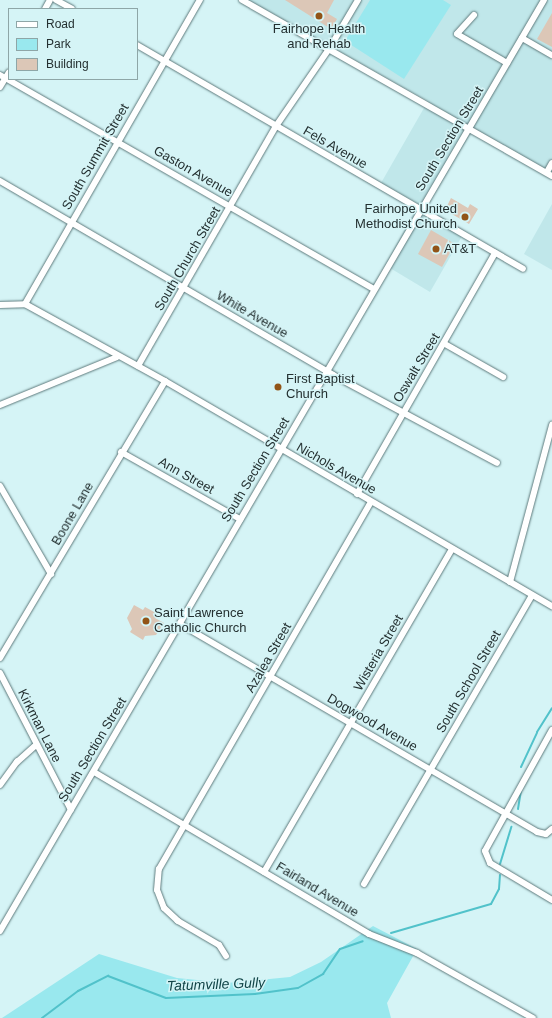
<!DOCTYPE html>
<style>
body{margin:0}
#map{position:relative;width:552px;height:1018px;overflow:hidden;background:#d5f4f6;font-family:Arial,sans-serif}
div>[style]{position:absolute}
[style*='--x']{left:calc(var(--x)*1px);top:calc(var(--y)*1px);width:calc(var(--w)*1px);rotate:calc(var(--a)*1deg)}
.built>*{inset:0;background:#c0e7ea}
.green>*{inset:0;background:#99e8ee}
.stream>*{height:2px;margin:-1px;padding:0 1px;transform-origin:1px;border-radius:1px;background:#51c2ca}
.building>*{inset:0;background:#dcc7b7}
.roads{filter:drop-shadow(0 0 1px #5e7a7c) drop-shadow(0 0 1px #5e7a7c)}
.minor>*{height:6px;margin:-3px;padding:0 3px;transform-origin:3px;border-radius:3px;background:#fff}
.dots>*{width:11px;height:11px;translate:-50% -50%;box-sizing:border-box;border:2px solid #d5f4f6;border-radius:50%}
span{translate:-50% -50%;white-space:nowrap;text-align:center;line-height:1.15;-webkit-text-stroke:3px #d5f4f6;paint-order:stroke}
.poi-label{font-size:13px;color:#243031}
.right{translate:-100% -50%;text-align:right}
.left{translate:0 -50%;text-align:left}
.street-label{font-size:13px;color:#243031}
.water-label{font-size:14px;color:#104447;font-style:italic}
.legend{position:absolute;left:8px;top:8px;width:130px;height:72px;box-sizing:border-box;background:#d5f4f6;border:1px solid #8ea6a7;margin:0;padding:5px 7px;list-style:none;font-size:12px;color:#243031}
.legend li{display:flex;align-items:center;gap:8px;height:20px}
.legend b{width:20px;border:1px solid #8ea6a7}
</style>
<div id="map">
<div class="built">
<i style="clip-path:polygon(248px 0,552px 0,552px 179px,471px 133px,426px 208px,465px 231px,430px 292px,385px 265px,419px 204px,381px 183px,428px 101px)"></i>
<i style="clip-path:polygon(552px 204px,552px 270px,524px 254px)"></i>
</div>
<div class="green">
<i style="clip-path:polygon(370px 0,443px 0,451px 5px,404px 79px,345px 41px)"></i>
<i style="clip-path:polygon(373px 926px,417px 949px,387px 1003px,391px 1018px,2px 1018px,99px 954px,177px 978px,227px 983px,290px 977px,321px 962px)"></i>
</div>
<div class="stream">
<i style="--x:521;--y:767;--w:38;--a:-65"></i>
<i style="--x:537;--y:732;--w:28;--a:-58"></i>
<i style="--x:518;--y:809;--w:18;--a:-81"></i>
<i style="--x:500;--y:864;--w:39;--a:-73"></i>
<i style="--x:391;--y:933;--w:104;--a:-16.2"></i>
<i style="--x:491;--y:904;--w:17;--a:-62"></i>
<i style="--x:499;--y:889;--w:14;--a:-86"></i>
<i style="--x:42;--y:1018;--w:45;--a:-36.9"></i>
<i style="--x:78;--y:991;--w:34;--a:-27"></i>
<i style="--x:108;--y:976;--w:62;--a:20.8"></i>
<i style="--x:166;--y:998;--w:89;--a:-2.6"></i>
<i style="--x:255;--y:994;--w:43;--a:-7.9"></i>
<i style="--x:298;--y:988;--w:29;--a:-29"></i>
<i style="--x:323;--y:974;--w:30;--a:-56"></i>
<i style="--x:340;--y:949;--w:24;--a:-19"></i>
</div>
<div class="building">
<i style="clip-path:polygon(285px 0,334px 0,327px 13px,337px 19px,331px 29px)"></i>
<i style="clip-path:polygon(552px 13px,552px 47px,537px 39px)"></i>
<i style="clip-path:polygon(451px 198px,468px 208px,470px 204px,478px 209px,469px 224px,445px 210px)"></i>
<i style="clip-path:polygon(431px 230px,455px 244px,442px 267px,418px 254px)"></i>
<i style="clip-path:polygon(134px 605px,143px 610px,145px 607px,158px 614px,155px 618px,164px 623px,156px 635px,145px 636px,143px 640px,130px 632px,132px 629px,127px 618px)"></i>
</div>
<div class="roads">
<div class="minor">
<i style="--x:56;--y:0;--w:18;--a:29"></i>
<i style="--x:242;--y:0;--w:356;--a:29.6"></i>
<i style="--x:45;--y:9;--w:10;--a:-61"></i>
<i style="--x:474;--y:15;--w:25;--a:132"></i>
<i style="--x:457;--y:34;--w:58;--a:30.1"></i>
<i style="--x:522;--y:38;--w:34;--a:30"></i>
<i style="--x:137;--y:45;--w:446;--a:30.1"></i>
<i style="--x:0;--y:75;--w:431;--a:29.8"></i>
<i style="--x:0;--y:87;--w:17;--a:-59"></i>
<i style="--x:547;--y:172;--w:10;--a:-61"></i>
<i style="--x:0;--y:181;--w:385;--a:30.2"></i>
<i style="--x:333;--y:375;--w:186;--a:28.2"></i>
<i style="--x:25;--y:304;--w:351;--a:-60.1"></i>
<i style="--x:0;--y:305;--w:25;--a:-2"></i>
<i style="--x:25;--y:304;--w:160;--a:28.8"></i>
<i style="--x:165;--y:381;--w:448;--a:30.2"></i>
<i style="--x:445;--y:344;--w:67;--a:29.6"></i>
<i style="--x:138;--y:366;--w:277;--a:-60.1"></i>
<i style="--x:276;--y:126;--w:93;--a:-55.5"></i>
<i style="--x:329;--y:49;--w:57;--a:-59.4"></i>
<i style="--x:0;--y:405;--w:126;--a:-22.3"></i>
<i style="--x:121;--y:452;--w:137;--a:29.4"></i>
<i style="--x:0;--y:486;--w:102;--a:59.9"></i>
<i style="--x:357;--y:494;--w:278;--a:-60.2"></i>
<i style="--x:510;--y:582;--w:163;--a:-75"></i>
<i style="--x:180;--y:624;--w:413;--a:30.2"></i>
<i style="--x:537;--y:832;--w:9;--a:13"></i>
<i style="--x:546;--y:834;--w:8;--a:-40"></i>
<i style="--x:0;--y:658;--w:322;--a:-59.2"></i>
<i style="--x:0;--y:673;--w:154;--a:62.6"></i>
<i style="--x:552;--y:730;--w:138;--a:119"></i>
<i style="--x:485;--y:851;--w:13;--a:67"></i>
<i style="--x:490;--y:863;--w:72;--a:30.8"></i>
<i style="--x:94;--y:772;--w:319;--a:30.5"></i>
<i style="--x:369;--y:934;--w:52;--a:21.6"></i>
<i style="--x:417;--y:953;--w:133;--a:29.3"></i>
<i style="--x:0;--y:785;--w:29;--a:-54"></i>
<i style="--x:17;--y:762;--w:24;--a:-42"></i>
<i style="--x:264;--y:872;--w:374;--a:-59.8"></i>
<i style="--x:364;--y:884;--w:334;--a:-59.8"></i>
<i style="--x:0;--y:931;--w:1078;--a:-59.7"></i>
<i style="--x:226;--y:956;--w:13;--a:-122"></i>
<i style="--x:219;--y:945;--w:48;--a:-149.7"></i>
<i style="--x:178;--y:921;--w:19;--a:-137"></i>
<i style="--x:164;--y:908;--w:19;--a:-111"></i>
<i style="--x:157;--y:890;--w:21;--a:-85"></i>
<i style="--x:159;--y:869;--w:424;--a:-60"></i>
</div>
</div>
<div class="dots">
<i style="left:319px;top:16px;background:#915417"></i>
<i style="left:465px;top:217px;background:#915417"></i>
<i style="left:436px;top:249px;background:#915417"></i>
<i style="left:278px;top:387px;background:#915417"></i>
<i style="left:146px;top:621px;background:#915417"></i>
</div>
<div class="poi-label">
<span style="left:319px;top:37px">Fairhope Health<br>and Rehab</span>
<span class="right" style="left:457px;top:217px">Fairhope United<br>Methodist Church</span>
<span class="left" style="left:444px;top:249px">AT&amp;T</span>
<span class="left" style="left:286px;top:387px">First Baptist<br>Church</span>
<span class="left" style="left:154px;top:621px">Saint Lawrence<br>Catholic Church</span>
</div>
<div class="street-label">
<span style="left:450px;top:139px;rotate:-59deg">South Section Street</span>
<span style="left:335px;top:148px;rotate:30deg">Fels Avenue</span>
<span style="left:96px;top:157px;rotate:-60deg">South Summit Street</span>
<span style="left:193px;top:172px;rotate:30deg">Gaston Avenue</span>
<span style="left:188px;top:259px;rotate:-60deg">South Church Street</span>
<span style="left:252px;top:315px;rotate:30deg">White Avenue</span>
<span style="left:417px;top:368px;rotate:-59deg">Oswalt Street</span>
<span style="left:336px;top:469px;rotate:30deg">Nichols Avenue</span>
<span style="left:256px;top:470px;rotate:-59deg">South Section Street</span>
<span style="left:186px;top:476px;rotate:29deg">Ann Street</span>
<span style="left:73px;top:514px;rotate:-60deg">Boone Lane</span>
<span style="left:379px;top:653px;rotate:-60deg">Wisteria Street</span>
<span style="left:269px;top:658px;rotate:-60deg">Azalea Street</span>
<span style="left:469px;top:682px;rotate:-60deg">South School Street</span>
<span style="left:372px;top:723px;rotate:30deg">Dogwood Avenue</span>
<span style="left:39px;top:726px;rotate:63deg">Kirkman Lane</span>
<span style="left:93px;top:750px;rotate:-59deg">South Section Street</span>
<span style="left:317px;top:890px;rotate:31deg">Fairland Avenue</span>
</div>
<div class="water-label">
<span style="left:216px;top:984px;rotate:-2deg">Tatumville Gully</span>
</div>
<ul class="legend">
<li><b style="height:5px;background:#fff"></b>Road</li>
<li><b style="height:11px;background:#99e8ee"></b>Park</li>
<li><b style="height:11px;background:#dcc7b7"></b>Building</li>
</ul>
</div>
